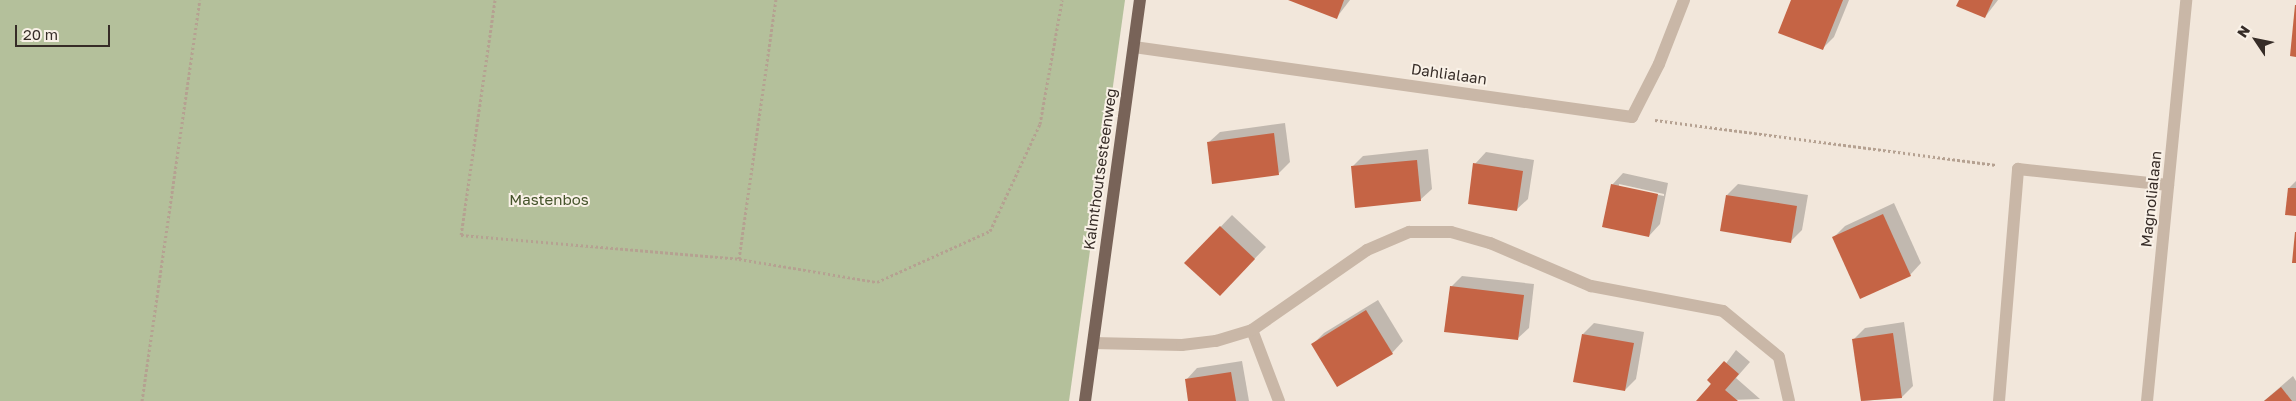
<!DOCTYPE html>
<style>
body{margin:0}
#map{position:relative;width:2296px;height:401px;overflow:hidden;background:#f2e7db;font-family:"Golos Text",sans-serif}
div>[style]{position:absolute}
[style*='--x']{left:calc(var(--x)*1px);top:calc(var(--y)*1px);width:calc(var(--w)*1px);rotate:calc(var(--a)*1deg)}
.green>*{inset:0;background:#b4c09b}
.shadow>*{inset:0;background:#0003}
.building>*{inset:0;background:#c56445}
.path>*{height:3px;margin-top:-1.5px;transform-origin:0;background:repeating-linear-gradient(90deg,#b5a191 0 2.5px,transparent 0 5px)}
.minor>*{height:12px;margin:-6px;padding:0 6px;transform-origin:6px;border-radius:6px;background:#c9b7a7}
.major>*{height:12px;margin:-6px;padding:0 6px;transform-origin:6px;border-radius:6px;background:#786358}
span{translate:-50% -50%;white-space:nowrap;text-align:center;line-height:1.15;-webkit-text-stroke:4px #f9f1e7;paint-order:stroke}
.street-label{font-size:15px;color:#362c27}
.park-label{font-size:15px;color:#45542b}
.north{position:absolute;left:2231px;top:15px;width:50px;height:50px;-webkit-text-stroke:4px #f9f1e7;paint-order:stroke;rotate:304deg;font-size:14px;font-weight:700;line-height:20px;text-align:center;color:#362c27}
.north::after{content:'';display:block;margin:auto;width:18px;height:22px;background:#362c27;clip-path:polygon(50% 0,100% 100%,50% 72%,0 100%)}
.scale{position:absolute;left:15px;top:25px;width:95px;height:22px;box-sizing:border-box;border:2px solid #362c27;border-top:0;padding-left:6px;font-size:15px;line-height:18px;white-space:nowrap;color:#362c27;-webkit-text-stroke:4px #f9f1e7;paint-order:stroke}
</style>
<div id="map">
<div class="green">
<i style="clip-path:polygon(0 0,1125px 0,1069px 401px,0 401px)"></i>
</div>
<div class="shadow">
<i style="clip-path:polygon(1291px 0,1350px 0,1337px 17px)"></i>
<i style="clip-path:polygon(1793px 0,1849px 0,1834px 37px,1822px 49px)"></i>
<i style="clip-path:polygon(1960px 0,1998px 0,1985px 17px)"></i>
<i style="clip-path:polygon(1285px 123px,1290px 162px,1278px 174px,1208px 143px,1220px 132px)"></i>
<i style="clip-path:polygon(1428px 149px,1432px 189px,1420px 200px,1352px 167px,1363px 156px)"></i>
<i style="clip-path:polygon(1486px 152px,1534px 160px,1528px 199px,1516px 210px,1475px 164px)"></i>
<i style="clip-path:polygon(evenodd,1623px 173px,1668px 183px,1660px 224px,1649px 236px,1612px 185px,1623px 173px,1619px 184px,1664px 194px,1664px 196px,1619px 187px,1619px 184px)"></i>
<i style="clip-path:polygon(2296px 181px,2296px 215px,2289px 188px)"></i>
<i style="clip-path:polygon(1738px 184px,1808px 195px,1802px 230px,1791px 241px,1727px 195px)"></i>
<i style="clip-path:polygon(1894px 203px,1921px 263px,1910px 275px,1834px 237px,1845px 226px)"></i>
<i style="clip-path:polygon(1232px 215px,1266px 247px,1231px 283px,1186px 263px)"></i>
<i style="clip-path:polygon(1462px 276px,1534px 284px,1529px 328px,1517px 339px,1451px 287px)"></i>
<i style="clip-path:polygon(1378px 300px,1403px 341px,1392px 353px,1313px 344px,1324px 333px)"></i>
<i style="clip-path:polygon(1904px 322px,1913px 386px,1902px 397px,1863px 401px,1854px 339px,1865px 328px)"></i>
<i style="clip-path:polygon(1594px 323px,1644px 332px,1636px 379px,1625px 390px,1583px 334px)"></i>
<i style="clip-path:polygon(1736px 350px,1750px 362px,1736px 378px,1760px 399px,1698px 401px)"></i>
<i style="clip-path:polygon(1242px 361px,1249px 401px,1189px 401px,1186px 380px,1197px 368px)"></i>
<i style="clip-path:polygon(2293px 376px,2296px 381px,2296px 401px,2264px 401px)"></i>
</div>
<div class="building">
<i style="clip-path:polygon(1288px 0,1344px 0,1337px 19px)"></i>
<i style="clip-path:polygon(1791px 0,1843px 0,1823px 50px,1778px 33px)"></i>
<i style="clip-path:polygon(1959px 0,1993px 0,1985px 18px,1956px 6px)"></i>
<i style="clip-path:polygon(2295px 5px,2296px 5px,2296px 57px,2290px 56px)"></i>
<i style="clip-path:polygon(1274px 133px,1279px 175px,1212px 184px,1207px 142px)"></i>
<i style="clip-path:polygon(1417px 160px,1421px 201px,1355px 208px,1351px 166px)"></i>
<i style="clip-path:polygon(1473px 163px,1523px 171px,1517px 211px,1468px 204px)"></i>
<i style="clip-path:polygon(1611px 184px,1658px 194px,1649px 237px,1602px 227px)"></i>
<i style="clip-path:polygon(2288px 188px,2296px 188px,2296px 216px,2285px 215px)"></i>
<i style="clip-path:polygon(1726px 195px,1797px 206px,1791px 243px,1720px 231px)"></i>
<i style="clip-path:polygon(1883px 214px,1911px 276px,1860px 299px,1832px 237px)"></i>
<i style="clip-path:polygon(1220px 226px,1255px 259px,1220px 296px,1184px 263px)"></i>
<i style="clip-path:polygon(2295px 232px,2296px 232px,2296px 263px,2292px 263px)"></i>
<i style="clip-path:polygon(1450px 286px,1524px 295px,1518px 340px,1444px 332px)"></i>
<i style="clip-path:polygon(1366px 310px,1393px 354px,1337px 387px,1311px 344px)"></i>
<i style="clip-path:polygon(1893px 333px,1902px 398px,1861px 401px,1852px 339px)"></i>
<i style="clip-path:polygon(1582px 334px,1634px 343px,1625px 391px,1573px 382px)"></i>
<i style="clip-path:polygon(1724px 361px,1739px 374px,1725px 390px,1738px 401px,1696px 401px,1711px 384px,1707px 380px)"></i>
<i style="clip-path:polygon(1231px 372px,1236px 401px,1188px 401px,1185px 379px)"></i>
<i style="clip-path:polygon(2281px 387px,2292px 401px,2264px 401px)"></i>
</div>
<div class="path">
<i style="--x:495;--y:0;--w:237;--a:98.2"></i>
<i style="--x:461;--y:235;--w:279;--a:4.9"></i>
<i style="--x:739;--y:259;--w:262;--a:-81.9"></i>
<i style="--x:1655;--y:120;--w:344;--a:7.5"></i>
<i style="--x:739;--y:259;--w:140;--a:9.5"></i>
<i style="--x:877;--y:282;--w:124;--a:-24.3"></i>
<i style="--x:990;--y:231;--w:118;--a:-65"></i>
<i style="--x:1040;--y:124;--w:126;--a:-79.9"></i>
<i style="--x:142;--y:401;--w:405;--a:-81.8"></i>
</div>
<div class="minor">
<i style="--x:1134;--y:47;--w:503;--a:8"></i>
<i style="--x:1632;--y:117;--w:59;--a:-63"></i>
<i style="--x:1659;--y:64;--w:69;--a:-68.7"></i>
<i style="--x:1252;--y:330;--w:76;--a:69.2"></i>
<i style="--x:1093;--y:343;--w:89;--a:1.3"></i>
<i style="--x:1182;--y:345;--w:34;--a:-7"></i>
<i style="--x:1216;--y:341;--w:38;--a:-17"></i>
<i style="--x:1252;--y:330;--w:140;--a:-34.8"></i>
<i style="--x:1367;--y:250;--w:46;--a:-23.2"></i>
<i style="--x:1409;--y:232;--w:42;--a:0"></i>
<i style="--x:1451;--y:232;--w:41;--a:15.8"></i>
<i style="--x:1490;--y:243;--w:110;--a:23.1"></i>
<i style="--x:1591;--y:286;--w:134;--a:10.7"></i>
<i style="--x:1723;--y:311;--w:72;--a:39.4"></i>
<i style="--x:1779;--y:357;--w:45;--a:77.2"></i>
<i style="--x:1999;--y:401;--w:233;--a:-85.3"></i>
<i style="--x:2018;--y:169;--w:151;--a:6.1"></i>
<i style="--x:2147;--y:401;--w:403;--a:-84.4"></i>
</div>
<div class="major">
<i style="--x:1085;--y:401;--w:405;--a:-82.2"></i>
</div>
<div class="street-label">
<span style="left:1449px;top:74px;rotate:8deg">Dahlialaan</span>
<span style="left:1100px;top:169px;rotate:-82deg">Kalmthoutsesteenweg</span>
<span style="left:2151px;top:199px;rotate:-84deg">Magnolialaan</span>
</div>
<div class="park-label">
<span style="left:549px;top:200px">Mastenbos</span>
</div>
<div class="north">N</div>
<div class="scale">20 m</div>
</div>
